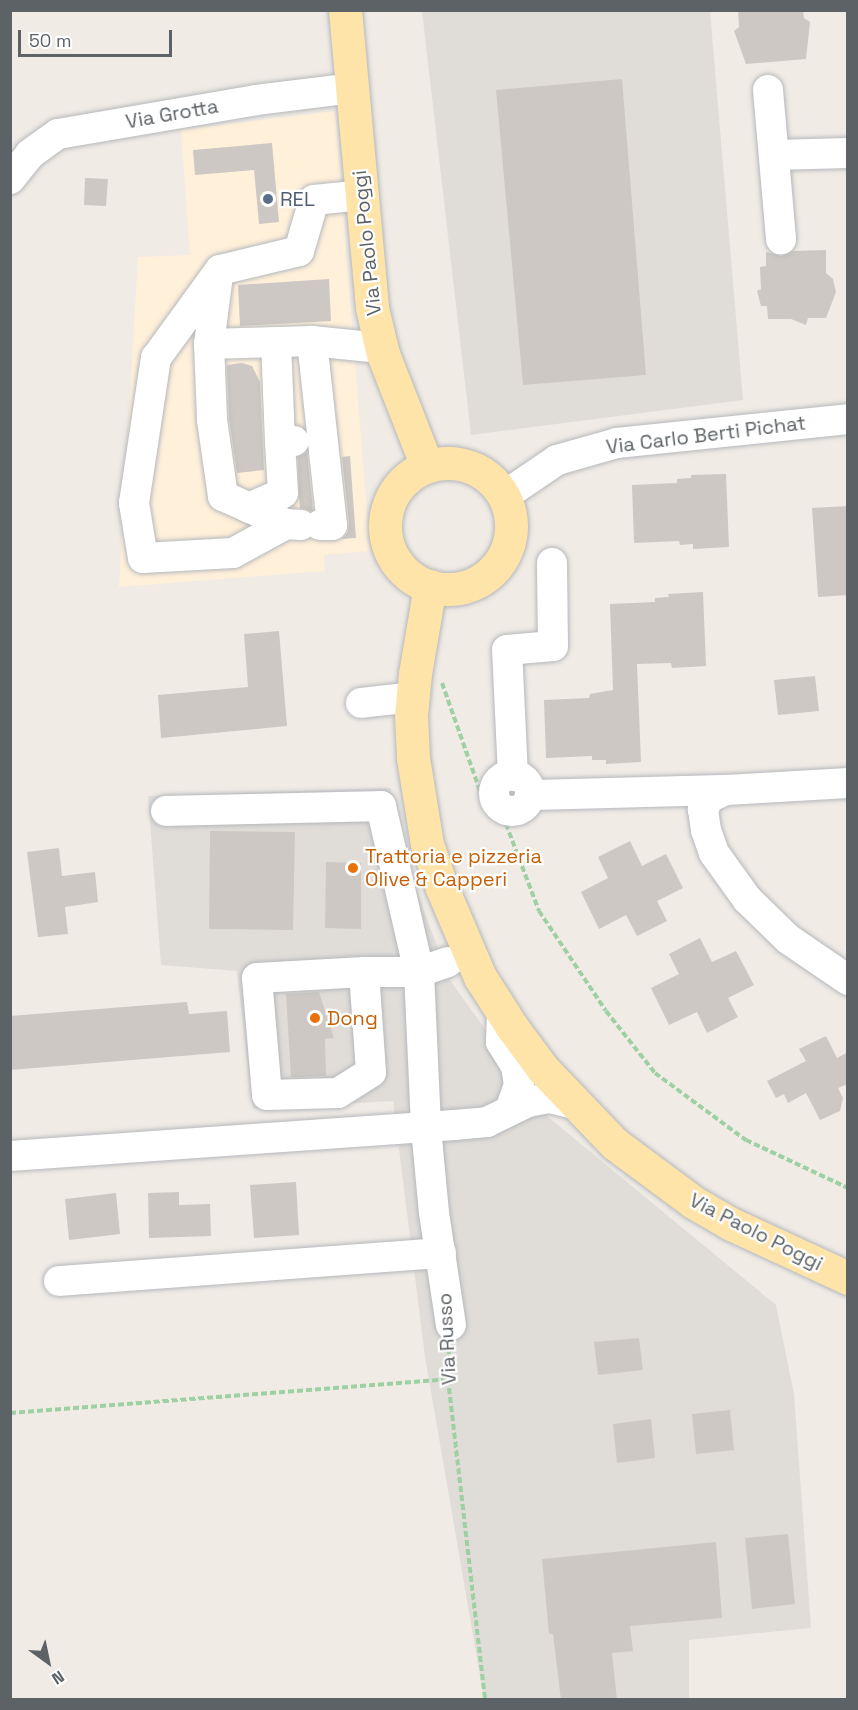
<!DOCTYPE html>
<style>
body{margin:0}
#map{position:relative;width:858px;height:1710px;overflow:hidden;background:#f0ebe5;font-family:"Space Grotesk",sans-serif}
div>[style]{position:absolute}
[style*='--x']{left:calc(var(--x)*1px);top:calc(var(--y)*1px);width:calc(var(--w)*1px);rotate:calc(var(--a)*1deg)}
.commercial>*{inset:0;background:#fff0da}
.industrial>*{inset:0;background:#e0ddd9}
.building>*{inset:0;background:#cdc8c3}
.path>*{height:4px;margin-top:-2px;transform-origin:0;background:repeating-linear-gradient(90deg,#9dd0a3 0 6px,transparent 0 9px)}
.roads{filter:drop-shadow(0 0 2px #b5b8bc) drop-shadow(0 0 2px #b5b8bc)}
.minor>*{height:30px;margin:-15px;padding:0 15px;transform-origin:15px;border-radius:15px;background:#fff}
.minor>.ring{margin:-15px;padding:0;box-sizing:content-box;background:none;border:30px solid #fff;border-radius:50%}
.major>*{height:33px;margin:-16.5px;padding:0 16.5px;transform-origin:16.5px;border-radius:16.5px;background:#ffe4aa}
.major>.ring{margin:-16.5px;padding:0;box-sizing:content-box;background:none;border:33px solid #ffe4aa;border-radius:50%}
.dots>*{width:16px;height:16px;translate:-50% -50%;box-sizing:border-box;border:3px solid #fff;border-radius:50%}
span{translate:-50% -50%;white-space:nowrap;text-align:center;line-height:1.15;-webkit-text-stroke:4.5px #fff;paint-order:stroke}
.street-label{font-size:20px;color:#5c6266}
.service-label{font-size:20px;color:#4e5e75}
.left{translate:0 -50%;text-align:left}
.food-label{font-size:20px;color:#c56008}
.frame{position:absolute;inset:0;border:12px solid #5c6266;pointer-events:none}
.north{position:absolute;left:18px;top:1632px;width:60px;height:60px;-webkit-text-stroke:4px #fff;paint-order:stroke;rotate:147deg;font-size:16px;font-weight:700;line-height:24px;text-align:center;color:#5c6266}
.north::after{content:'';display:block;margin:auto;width:21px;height:27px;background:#5c6266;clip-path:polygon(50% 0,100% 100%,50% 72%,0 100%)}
.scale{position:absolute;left:18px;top:30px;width:154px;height:27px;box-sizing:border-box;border:3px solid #5c6266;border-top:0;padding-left:8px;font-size:18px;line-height:21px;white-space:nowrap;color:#5c6266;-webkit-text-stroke:4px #fff;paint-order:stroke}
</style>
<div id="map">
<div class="commercial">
<i style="clip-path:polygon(335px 111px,370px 551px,324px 555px,325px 571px,119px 587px,138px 257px,190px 255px,181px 130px)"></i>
</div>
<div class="industrial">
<i style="clip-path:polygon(422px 11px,710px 11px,743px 400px,471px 435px)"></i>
<i style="clip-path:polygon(390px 788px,412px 880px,450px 980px,547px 1116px,776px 1305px,794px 1394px,811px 1628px,689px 1640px,689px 1699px,484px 1699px,425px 1357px,393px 1101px,253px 1109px,237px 971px,161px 965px,148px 796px)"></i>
</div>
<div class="building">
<i style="clip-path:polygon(738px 10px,803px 10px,804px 18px,810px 22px,806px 59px,746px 64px,734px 31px,739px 27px)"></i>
<i style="clip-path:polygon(622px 79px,646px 375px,523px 385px,496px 90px)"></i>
<i style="clip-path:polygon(272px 143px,279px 222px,259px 224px,254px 170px,195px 175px,193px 150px)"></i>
<i style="clip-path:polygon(85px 178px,108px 179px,106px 206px,84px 205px)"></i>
<i style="clip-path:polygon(826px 250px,826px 273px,833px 279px,836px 292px,826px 318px,808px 318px,806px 325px,791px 319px,768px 319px,767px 306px,761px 306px,757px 291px,761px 289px,760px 267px,766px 266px,766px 252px,782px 256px,792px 251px)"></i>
<i style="clip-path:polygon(329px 279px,331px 321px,240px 326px,238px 285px)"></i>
<i style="clip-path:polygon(242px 363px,252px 366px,260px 382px,264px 470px,237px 473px,229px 418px,227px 365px)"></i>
<i style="clip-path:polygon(307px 452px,313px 510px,311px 511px,300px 508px,299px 498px,298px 457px)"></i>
<i style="clip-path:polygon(350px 456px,356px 538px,342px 539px,348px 532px,349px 523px,342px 457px)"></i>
<i style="clip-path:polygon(726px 474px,729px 547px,693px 549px,693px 544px,680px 545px,679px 541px,634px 543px,632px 485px,677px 483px,677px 479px,691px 478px,691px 475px)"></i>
<i style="clip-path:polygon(848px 506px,848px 595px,818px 597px,812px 508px)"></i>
<i style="clip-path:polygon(703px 592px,706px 666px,672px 668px,671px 663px,637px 664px,641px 762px,606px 764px,606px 760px,592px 760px,592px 756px,546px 758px,544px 700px,589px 698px,590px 694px,613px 690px,610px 604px,655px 602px,655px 598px,669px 597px,668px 594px)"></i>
<i style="clip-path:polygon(279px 631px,287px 726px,161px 738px,158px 695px,248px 687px,244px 634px)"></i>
<i style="clip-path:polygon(815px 676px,819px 711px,778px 715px,774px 680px)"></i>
<i style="clip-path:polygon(210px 831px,295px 832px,293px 930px,209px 929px)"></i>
<i style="clip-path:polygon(630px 841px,642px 866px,666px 854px,683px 888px,657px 901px,667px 921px,637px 936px,626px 915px,599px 929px,581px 892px,608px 878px,598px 857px)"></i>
<i style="clip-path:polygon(59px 848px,62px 876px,95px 872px,98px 902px,65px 907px,68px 934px,38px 937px,27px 852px)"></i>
<i style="clip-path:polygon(326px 862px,361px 863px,361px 929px,325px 928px)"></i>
<i style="clip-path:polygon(700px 938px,712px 962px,736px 951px,754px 985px,728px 998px,738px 1017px,707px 1033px,697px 1012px,669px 1025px,651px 988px,679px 974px,669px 954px)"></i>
<i style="clip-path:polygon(319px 992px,334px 1038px,325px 1039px,326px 1076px,291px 1077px,286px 994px)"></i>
<i style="clip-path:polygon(187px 1002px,189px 1014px,227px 1011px,230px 1052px,10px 1070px,10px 1016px)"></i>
<i style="clip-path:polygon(826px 1036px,837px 1058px,848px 1052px,848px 1084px,838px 1088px,843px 1098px,840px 1111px,820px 1120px,806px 1093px,788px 1103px,784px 1094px,776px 1098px,767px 1081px,806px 1061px,799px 1049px)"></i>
<i style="clip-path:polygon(296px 1182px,299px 1235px,254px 1238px,250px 1185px)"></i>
<i style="clip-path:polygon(179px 1192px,179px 1205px,210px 1204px,211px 1236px,149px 1238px,148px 1193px)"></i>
<i style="clip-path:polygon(116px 1193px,120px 1234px,69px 1240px,65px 1199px)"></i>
<i style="clip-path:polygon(639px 1338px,643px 1370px,598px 1375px,594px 1342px)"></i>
<i style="clip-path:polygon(730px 1410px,734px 1450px,696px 1454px,692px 1414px)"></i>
<i style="clip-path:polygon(651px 1419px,655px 1458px,617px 1463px,613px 1424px)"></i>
<i style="clip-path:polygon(788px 1534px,795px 1604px,752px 1609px,745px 1538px)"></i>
<i style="clip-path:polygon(716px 1542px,722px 1618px,630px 1626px,633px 1651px,612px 1653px,617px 1700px,561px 1700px,553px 1634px,549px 1634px,542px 1559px)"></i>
</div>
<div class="path">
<i style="--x:442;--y:683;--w:133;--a:70.6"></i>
<i style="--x:486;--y:808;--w:13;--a:51"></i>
<i style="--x:494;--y:818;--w:13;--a:27"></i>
<i style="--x:506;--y:824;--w:93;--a:69.2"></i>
<i style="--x:539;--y:911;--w:120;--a:56.2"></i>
<i style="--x:606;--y:1011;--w:79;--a:51.7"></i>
<i style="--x:655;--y:1073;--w:113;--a:36.4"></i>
<i style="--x:746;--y:1140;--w:113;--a:25.2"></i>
<i style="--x:449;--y:1348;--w:31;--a:92"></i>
<i style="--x:448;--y:1379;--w:323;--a:83.4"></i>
<i style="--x:10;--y:1413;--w:439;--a:-4.4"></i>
</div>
<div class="roads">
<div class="minor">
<i style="--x:768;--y:90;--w:150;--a:85"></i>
<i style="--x:774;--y:155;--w:74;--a:-1.5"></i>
<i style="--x:10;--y:179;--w:32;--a:-51"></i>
<i style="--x:30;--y:154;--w:34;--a:-36"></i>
<i style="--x:58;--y:134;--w:201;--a:-9.7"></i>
<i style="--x:256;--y:100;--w:97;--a:-7.1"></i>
<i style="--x:218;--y:275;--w:70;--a:97.4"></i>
<i style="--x:209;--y:344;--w:103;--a:-1.7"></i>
<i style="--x:276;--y:342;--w:100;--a:87.7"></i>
<i style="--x:209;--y:344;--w:76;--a:87.7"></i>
<i style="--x:212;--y:420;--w:77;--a:81.8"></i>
<i style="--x:223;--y:496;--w:69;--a:24"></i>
<i style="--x:504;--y:496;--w:64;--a:-34.2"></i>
<i style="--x:557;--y:460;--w:62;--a:-15.8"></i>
<i style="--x:617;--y:443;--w:232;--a:-5.9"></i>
<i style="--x:249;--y:508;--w:37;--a:-24"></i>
<i style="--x:283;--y:493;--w:51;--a:-93.4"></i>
<i style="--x:280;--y:442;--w:14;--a:-4"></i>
<i style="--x:301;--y:525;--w:15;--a:-176"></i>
<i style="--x:286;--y:524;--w:60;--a:151.3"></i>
<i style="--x:233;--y:553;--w:90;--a:176.8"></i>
<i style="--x:143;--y:558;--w:56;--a:-99.3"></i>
<i style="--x:134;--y:503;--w:147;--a:-81.4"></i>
<i style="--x:156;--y:358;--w:109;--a:-54"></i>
<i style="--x:220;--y:270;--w:81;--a:-13.5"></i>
<i style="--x:299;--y:251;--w:53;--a:-73.6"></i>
<i style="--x:314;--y:200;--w:48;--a:-5.9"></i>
<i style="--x:320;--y:525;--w:12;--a:0"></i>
<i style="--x:332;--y:525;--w:185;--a:-96.2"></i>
<i style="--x:312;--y:341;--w:69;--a:5.8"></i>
<i style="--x:361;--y:703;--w:52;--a:-6.6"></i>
<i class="ring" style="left:494px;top:775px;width:6px;height:6px"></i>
<i style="--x:513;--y:776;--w:126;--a:-92.7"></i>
<i style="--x:507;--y:650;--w:46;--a:-5"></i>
<i style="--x:553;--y:646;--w:83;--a:-90.7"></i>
<i style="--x:848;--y:783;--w:122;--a:176.7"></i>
<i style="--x:726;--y:790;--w:19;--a:155"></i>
<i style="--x:709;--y:798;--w:13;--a:119"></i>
<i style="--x:703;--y:809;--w:21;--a:82"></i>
<i style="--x:706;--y:830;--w:24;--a:71"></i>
<i style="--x:714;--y:853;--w:57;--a:54.3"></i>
<i style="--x:747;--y:899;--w:57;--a:44.3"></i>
<i style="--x:788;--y:939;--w:73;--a:34.3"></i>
<i style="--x:530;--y:795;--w:196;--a:-1.5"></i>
<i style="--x:166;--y:811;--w:215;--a:-1.3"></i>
<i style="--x:381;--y:806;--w:170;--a:77.1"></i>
<i style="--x:419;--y:972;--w:55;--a:180"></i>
<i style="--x:364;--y:972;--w:107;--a:176.8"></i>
<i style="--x:257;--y:978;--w:117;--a:85.1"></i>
<i style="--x:267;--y:1095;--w:71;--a:-1.6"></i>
<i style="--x:338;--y:1093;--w:39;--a:-32"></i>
<i style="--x:371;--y:1072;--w:100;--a:-94"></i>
<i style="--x:448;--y:962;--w:31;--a:161"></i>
<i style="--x:419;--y:972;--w:156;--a:87.4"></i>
<i style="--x:426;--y:1128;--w:85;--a:84.6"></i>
<i style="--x:434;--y:1213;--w:113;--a:81.4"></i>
<i style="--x:502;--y:1012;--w:30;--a:92"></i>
<i style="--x:501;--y:1042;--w:28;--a:58"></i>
<i style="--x:516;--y:1066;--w:19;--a:81"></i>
<i style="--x:519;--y:1085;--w:27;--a:110"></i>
<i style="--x:10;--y:1156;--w:445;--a:-4"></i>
<i style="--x:454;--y:1125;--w:33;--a:-5"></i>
<i style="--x:487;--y:1122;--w:46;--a:-26"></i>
<i style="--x:528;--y:1102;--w:21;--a:-11"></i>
<i style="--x:549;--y:1098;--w:27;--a:13"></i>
<i style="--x:59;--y:1281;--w:383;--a:-4.2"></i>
</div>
<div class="major">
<i style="--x:345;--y:10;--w:299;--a:84.8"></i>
<i style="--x:372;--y:308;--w:47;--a:76.6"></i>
<i style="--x:383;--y:354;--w:120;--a:68.6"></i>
<i class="ring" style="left:385px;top:463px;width:93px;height:93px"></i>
<i style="--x:430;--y:586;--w:89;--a:99.7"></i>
<i style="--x:415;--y:674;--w:41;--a:95.6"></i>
<i style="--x:411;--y:715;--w:43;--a:87.3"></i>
<i style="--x:413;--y:758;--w:87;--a:80.8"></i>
<i style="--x:427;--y:844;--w:46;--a:71.2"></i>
<i style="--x:442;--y:888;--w:97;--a:66.9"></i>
<i style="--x:480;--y:977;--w:59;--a:57.4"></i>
<i style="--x:512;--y:1027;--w:52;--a:53.6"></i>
<i style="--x:543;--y:1069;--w:104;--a:46.2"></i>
<i style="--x:615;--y:1144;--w:97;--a:36.6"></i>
<i style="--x:693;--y:1202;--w:44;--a:30.1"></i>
<i style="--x:731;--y:1224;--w:129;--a:24.8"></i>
</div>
</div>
<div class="dots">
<i style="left:268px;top:199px;background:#5c6f8a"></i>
<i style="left:353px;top:868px;background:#e8710a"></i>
<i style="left:315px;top:1018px;background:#e8710a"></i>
</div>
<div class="street-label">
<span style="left:172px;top:114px;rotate:-10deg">Via Grotta</span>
<span style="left:367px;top:243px;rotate:-96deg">Via Paolo Poggi</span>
<span style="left:706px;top:435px;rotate:-7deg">Via Carlo Berti Pichat</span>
<span style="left:756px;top:1232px;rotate:27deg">Via Paolo Poggi</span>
<span style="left:447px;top:1339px;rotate:-93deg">Via Russo</span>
</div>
<div class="service-label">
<span class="left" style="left:280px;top:199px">REL</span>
</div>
<div class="food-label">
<span class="left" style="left:365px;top:868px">Trattoria e pizzeria<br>Olive &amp; Capperi</span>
<span class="left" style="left:327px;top:1018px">Dong</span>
</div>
<div class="frame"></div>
<div class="north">N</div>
<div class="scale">50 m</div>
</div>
